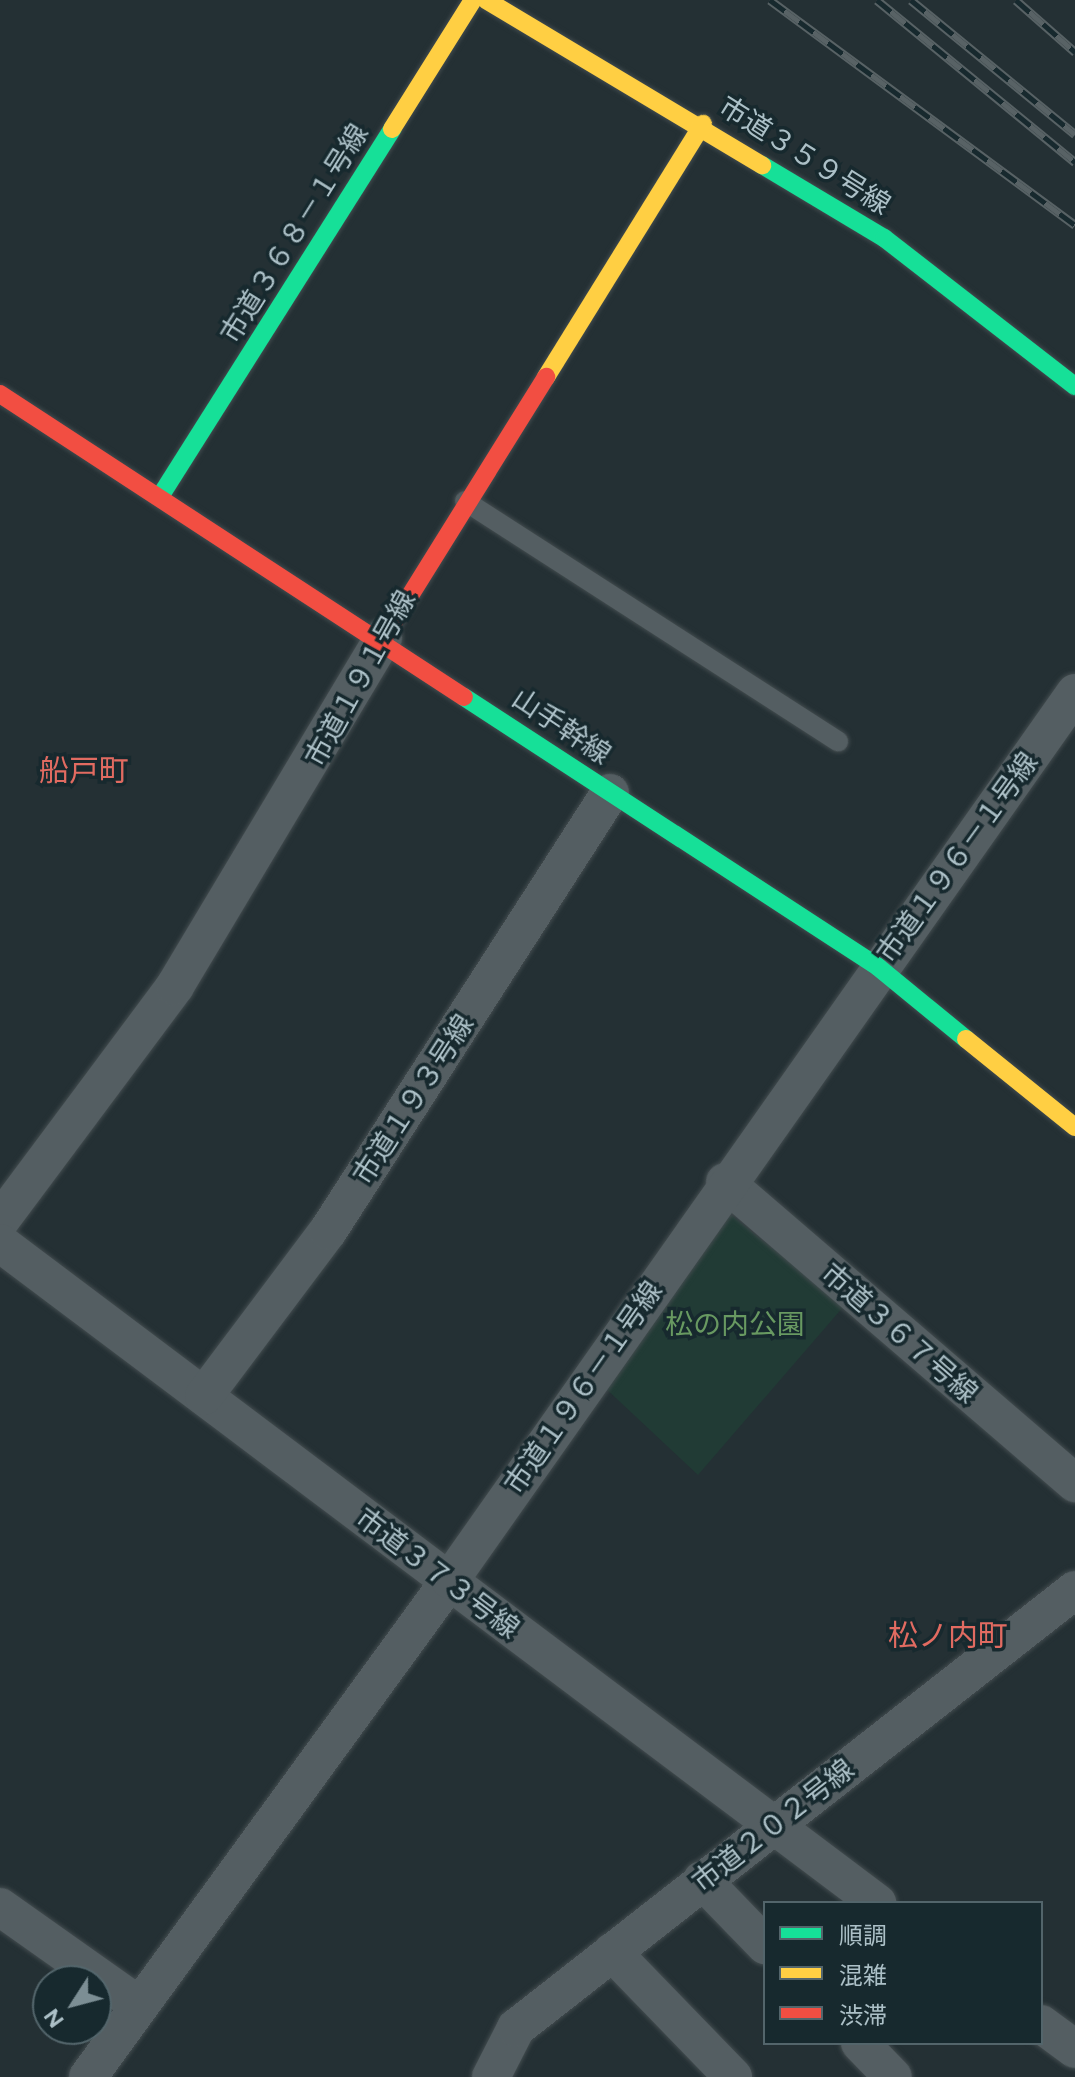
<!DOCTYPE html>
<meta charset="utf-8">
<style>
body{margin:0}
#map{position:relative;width:1075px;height:2077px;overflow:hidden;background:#243034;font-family:Figtree,"Noto Sans JP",sans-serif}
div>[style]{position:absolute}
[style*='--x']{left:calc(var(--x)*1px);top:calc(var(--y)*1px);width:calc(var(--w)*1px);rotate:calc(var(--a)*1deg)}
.green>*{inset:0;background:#213b35}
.roads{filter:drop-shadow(0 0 2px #424b4e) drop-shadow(0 0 2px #424b4e)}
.lane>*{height:20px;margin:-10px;padding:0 10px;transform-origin:10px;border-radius:10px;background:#545e62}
.street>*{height:38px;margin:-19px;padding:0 19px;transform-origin:19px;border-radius:19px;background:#545e62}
.fast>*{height:18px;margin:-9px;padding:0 9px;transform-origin:9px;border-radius:9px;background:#16e098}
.slow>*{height:18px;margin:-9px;padding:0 9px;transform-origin:9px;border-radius:9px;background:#ffcf43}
.jam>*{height:18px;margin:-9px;padding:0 9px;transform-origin:9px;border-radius:9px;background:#f24e42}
.rail>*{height:9px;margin-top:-4.5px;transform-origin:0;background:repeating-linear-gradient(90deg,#17292e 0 18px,#586265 0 36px);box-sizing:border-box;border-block:2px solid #586265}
span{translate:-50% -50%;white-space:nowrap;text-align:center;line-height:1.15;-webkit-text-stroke:7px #17292e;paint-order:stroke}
.street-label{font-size:28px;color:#acc0c7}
.park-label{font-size:28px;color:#689961}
.neighbourhood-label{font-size:30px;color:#e16b61}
.legend{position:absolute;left:763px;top:1901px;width:280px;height:144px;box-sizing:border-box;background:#17292e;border:2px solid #53656b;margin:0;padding:10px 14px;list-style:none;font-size:24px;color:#acc0c7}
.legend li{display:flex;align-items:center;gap:16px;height:40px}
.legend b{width:40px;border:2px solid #53656b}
.north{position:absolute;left:32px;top:1965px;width:80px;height:80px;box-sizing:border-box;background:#17292e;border:2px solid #53656b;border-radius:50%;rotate:234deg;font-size:22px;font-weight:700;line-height:32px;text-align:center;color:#acc0c7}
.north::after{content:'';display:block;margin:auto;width:28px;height:36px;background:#7c8e94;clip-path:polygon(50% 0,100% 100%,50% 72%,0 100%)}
</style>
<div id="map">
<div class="green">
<i style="clip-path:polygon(730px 1214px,844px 1306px,698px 1475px,602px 1385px)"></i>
</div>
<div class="roads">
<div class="lane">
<i style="--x:465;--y:501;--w:444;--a:32.8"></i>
</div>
<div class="street">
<i style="--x:725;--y:1182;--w:462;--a:40.7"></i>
<i style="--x:0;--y:1221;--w:293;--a:-53.3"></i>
<i style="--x:175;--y:986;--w:405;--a:-59.1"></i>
<i style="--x:0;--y:1243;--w:1098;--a:36.96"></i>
<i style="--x:204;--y:1396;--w:206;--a:-53.1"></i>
<i style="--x:328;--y:1231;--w:521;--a:-57.23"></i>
<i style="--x:702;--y:1880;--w:91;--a:45.9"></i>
<i style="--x:0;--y:1907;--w:168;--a:35.3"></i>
<i style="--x:612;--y:1952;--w:174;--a:45.9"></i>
<i style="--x:1041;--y:2024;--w:42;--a:36.3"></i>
<i style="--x:860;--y:2043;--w:47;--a:45.9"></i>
<i style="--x:88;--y:2077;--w:615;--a:-53.93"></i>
<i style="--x:450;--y:1580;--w:1085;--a:-54.83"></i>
<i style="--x:491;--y:2077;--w:55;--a:-63"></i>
<i style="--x:516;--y:2028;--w:710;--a:-38.08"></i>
</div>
<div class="fast">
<i style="--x:762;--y:165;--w:142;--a:30.9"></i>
<i style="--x:884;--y:238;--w:242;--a:37.8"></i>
<i style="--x:161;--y:495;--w:433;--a:-57.7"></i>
<i style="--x:464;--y:697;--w:494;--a:33.1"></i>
<i style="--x:878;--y:967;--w:114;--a:39.3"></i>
</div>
<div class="slow">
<i style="--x:486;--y:0;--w:322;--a:30.9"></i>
<i style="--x:392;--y:129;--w:152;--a:-57.9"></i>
<i style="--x:546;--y:377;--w:298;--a:-58.2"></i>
<i style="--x:966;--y:1039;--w:140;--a:38.9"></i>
</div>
<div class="jam">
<i style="--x:0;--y:394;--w:554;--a:33.15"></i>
<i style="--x:383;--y:639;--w:309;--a:-58.1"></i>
</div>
</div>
<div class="rail">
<i style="--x:770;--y:0;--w:379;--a:36.4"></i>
<i style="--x:877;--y:0;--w:256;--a:39.3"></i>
<i style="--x:911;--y:0;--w:212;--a:39.3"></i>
<i style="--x:1016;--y:0;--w:79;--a:41.4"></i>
</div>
<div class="street-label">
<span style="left:805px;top:155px;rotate:32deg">市道３５９号線</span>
<span style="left:294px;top:233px;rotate:-58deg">市道３６８－１号線</span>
<span style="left:360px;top:678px;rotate:-61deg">市道１９１号線</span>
<span style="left:562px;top:726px;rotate:34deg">山手幹線</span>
<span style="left:957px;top:857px;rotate:-54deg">市道１９６－１号線</span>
<span style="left:413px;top:1099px;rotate:-57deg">市道１９３号線</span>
<span style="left:900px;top:1333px;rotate:41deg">市道３６７号線</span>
<span style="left:583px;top:1387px;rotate:-55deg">市道１９６－１号線</span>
<span style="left:438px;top:1573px;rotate:37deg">市道３７３号線</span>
<span style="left:773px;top:1825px;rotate:-38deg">市道２０２号線</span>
</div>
<div class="park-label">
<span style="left:735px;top:1324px">松の内公園</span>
</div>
<div class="neighbourhood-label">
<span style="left:84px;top:771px">船戸町</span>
<span style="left:948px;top:1636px">松ノ内町</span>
</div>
<ul class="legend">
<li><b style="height:10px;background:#16e098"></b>順調</li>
<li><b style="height:10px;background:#ffcf43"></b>混雑</li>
<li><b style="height:10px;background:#f24e42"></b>渋滞</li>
</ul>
<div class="north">N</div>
</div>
